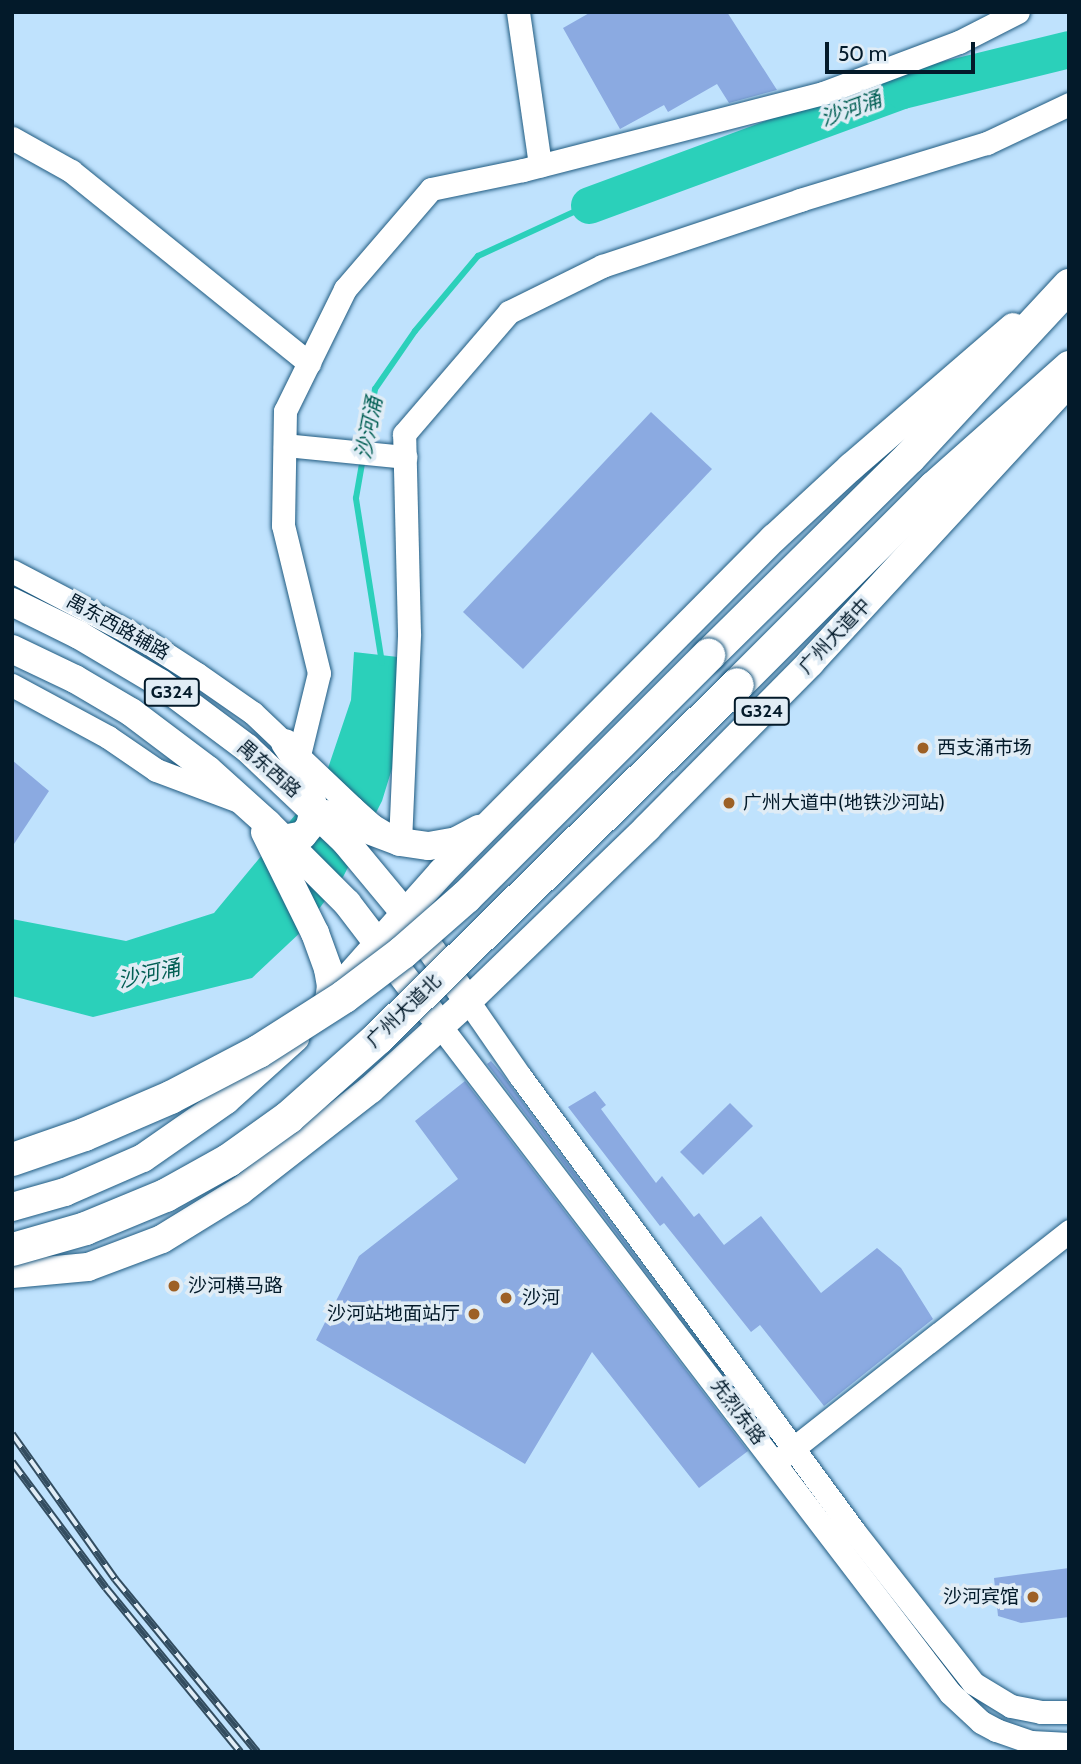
<!DOCTYPE html>
<meta charset="utf-8">
<style>
body{margin:0}
#map{position:relative;width:1081px;height:1764px;overflow:hidden;background:#bfe2fd;font-family:Cabin,"Noto Sans SC",sans-serif}
div>[style]{position:absolute}
[style*='--x']{left:calc(var(--x)*1px);top:calc(var(--y)*1px);width:calc(var(--w)*1px);rotate:calc(var(--a)*1deg)}
.water>*{inset:0;background:#2bd0ba}
.stream>*{height:6px;margin:-3px;padding:0 3px;transform-origin:3px;border-radius:3px;background:#2bd0ba}
.river>*{height:37px;margin:-18.5px;padding:0 18.5px;transform-origin:18.5px;border-radius:18.5px;background:#2bd0ba}
.building>*{inset:0;background:#8baae1}
.roads{filter:drop-shadow(0 0 2px #205b81) drop-shadow(0 0 2px #205b81)}
.minor>*{height:23px;margin:-11.5px;padding:0 11.5px;transform-origin:11.5px;border-radius:11.5px;background:#fff}
.major>*{height:28px;margin:-14px;padding:0 14px;transform-origin:14px;border-radius:14px;background:#fff}
.highway>*{height:33px;margin:-16.5px;padding:0 16.5px;transform-origin:16.5px;border-radius:16.5px;background:#fff}
.rail>*{height:8px;margin-top:-4px;transform-origin:0;background:repeating-linear-gradient(90deg,#e0ecf5 0 16px,#334d60 0 32px);box-sizing:border-box;border-block:2px solid #334d60}
.bridges{filter:drop-shadow(0 0 2px #205b81) drop-shadow(0 0 2px #205b81)}
.highway-bridge>*{height:33px;margin:-16.5px;padding:0 16.5px;transform-origin:16.5px;border-radius:16.5px;background:#fff}
.dots>*{width:19px;height:19px;translate:-50% -50%;box-sizing:border-box;border:4px solid #e0ecf5;border-radius:50%}
span{translate:-50% -50%;white-space:nowrap;text-align:center;line-height:1.15;-webkit-text-stroke:7px #e0ecf5;paint-order:stroke}
.shield-label span{padding:2px 5px;background:#e0ecf5;border:2px solid;border-radius:5px;-webkit-text-stroke-width:0}
.shield-label{font-size:18px;color:#031a2a;font-weight:700}
.street-label{font-size:19px;color:#031a2a}
.poi-label{font-size:19px;color:#031a2a}
.left{translate:0 -50%;text-align:left}
.right{translate:-100% -50%;text-align:right}
.water-label{font-size:21px;color:#025f54;font-style:italic}
.frame{position:absolute;inset:0;border:14px solid #031a2a;pointer-events:none}
.scale{position:absolute;left:825px;top:42px;width:150px;height:32px;box-sizing:border-box;border:4px solid #031a2a;border-top:0;padding-left:9px;font-size:21px;line-height:24px;white-space:nowrap;color:#031a2a;-webkit-text-stroke:5px #e0ecf5;paint-order:stroke}
</style>
<div id="map">
<div class="water">
<i style="clip-path:polygon(354px 652px,398px 657px,394px 762px,382px 801px,343px 877px,303px 930px,252px 978px,93px 1017px,12px 996px,12px 919px,126px 941px,214px 913px,324px 780px,351px 700px)"></i>
</div>
<div class="stream">
<i style="--x:382;--y:663;--w:167;--a:-99"></i>
<i style="--x:356;--y:498;--w:111;--a:-80.1"></i>
<i style="--x:375;--y:389;--w:70;--a:-55.4"></i>
<i style="--x:415;--y:331;--w:98;--a:-50"></i>
<i style="--x:478;--y:256;--w:122;--a:-24.7"></i>
</div>
<div class="river">
<i style="--x:589;--y:205;--w:333;--a:-20.2"></i>
<i style="--x:902;--y:90;--w:172;--a:-13.8"></i>
</div>
<div class="building">
<i style="clip-path:polygon(591px 12px,727px 12px,777px 90px,729px 103px,717px 84px,668px 112px,664px 105px,620px 129px,563px 28px)"></i>
<i style="clip-path:polygon(651px 412px,712px 469px,523px 669px,463px 612px)"></i>
<i style="clip-path:polygon(12px 760px,49px 791px,12px 847px)"></i>
<i style="clip-path:polygon(491px 1061px,502px 1074px,662px 1293px,487px 1064px)"></i>
<i style="clip-path:polygon(465px 1081px,748px 1451px,699px 1488px,592px 1352px,525px 1464px,316px 1340px,359px 1256px,458px 1179px,415px 1121px)"></i>
<i style="clip-path:polygon(595px 1091px,606px 1105px,601px 1109px,656px 1183px,662px 1176px,694px 1217px,699px 1213px,724px 1245px,761px 1216px,821px 1293px,877px 1248px,901px 1268px,933px 1319px,824px 1406px,760px 1325px,751px 1332px,664px 1223px,660px 1226px,568px 1107px)"></i>
<i style="clip-path:polygon(730px 1103px,753px 1126px,703px 1175px,680px 1152px)"></i>
<i style="clip-path:polygon(1069px 1568px,1069px 1617px,1021px 1623px,998px 1616px,994px 1578px)"></i>
</div>
<div class="roads">
<div class="minor">
<i style="--x:518;--y:12;--w:155;--a:81.8"></i>
<i style="--x:12;--y:138;--w:68;--a:29.2"></i>
<i style="--x:71;--y:171;--w:306;--a:38.9"></i>
<i style="--x:285;--y:445;--w:121;--a:5.7"></i>
<i style="--x:12;--y:571;--w:155;--a:27.7"></i>
<i style="--x:149;--y:643;--w:57;--a:32.9"></i>
<i style="--x:197;--y:674;--w:68;--a:34.9"></i>
<i style="--x:253;--y:713;--w:137;--a:43.5"></i>
<i style="--x:352;--y:807;--w:27;--a:42"></i>
<i style="--x:372;--y:825;--w:33;--a:31"></i>
<i style="--x:400;--y:842;--w:209;--a:-87.5"></i>
<i style="--x:409;--y:633;--w:199;--a:-91.4"></i>
<i style="--x:404;--y:434;--w:161;--a:-49.3"></i>
<i style="--x:509;--y:312;--w:104;--a:-26.3"></i>
<i style="--x:602;--y:266;--w:209;--a:-18.4"></i>
<i style="--x:800;--y:200;--w:195;--a:-17"></i>
<i style="--x:987;--y:143;--w:91;--a:-25.4"></i>
<i style="--x:12;--y:685;--w:109;--a:28.4"></i>
<i style="--x:108;--y:737;--w:58;--a:34.5"></i>
<i style="--x:156;--y:770;--w:89;--a:20.5"></i>
<i style="--x:299;--y:755;--w:84;--a:-76.3"></i>
<i style="--x:319;--y:673;--w:152;--a:-103.7"></i>
<i style="--x:283;--y:525;--w:114;--a:-89"></i>
<i style="--x:285;--y:411;--w:136;--a:-63.8"></i>
<i style="--x:345;--y:289;--w:132;--a:-49.3"></i>
<i style="--x:431;--y:189;--w:94;--a:-11.7"></i>
<i style="--x:523;--y:170;--w:310;--a:-14.4"></i>
<i style="--x:823;--y:93;--w:145;--a:-20.6"></i>
<i style="--x:959;--y:42;--w:66;--a:-27"></i>
<i style="--x:468;--y:1001;--w:91;--a:55.3"></i>
<i style="--x:520;--y:1076;--w:564;--a:53.72"></i>
<i style="--x:854;--y:1531;--w:193;--a:51.9"></i>
<i style="--x:973;--y:1683;--w:44;--a:31.2"></i>
<i style="--x:1011;--y:1706;--w:31;--a:11"></i>
<i style="--x:1041;--y:1712;--w:28;--a:0"></i>
<i style="--x:441;--y:1027;--w:838;--a:52.61"></i>
<i style="--x:950;--y:1693;--w:42;--a:43.1"></i>
<i style="--x:981;--y:1722;--w:17;--a:28"></i>
<i style="--x:996;--y:1730;--w:37;--a:19"></i>
<i style="--x:1031;--y:1742;--w:38;--a:3"></i>
<i style="--x:781;--y:1458;--w:367;--a:-38.2"></i>
</div>
<div class="major">
<i style="--x:12;--y:602;--w:75;--a:26.2"></i>
<i style="--x:79;--y:635;--w:94;--a:30.7"></i>
<i style="--x:160;--y:683;--w:109;--a:36.8"></i>
<i style="--x:247;--y:748;--w:135;--a:43.5"></i>
<i style="--x:345;--y:841;--w:92;--a:50.3"></i>
<i style="--x:404;--y:912;--w:110;--a:54.3"></i>
<i style="--x:12;--y:649;--w:70;--a:25.5"></i>
<i style="--x:75;--y:679;--w:65;--a:30.5"></i>
<i style="--x:131;--y:712;--w:96;--a:37"></i>
<i style="--x:208;--y:770;--w:81;--a:42"></i>
<i style="--x:268;--y:824;--w:112;--a:45"></i>
<i style="--x:347;--y:903;--w:138;--a:52.6"></i>
<i style="--x:326;--y:814;--w:79;--a:20.7"></i>
<i style="--x:400;--y:842;--w:29;--a:8"></i>
<i style="--x:429;--y:846;--w:27;--a:-10"></i>
<i style="--x:456;--y:841;--w:26;--a:-28"></i>
<i style="--x:265;--y:832;--w:113;--a:63.7"></i>
<i style="--x:315;--y:933;--w:38;--a:70"></i>
<i style="--x:328;--y:969;--w:17;--a:80"></i>
<i style="--x:331;--y:986;--w:14;--a:98"></i>
<i style="--x:283;--y:839;--w:20;--a:-11"></i>
<i style="--x:303;--y:835;--w:11;--a:-52"></i>
<i style="--x:310;--y:826;--w:18;--a:-77"></i>
<i style="--x:314;--y:808;--w:42;--a:-106.7"></i>
<i style="--x:302;--y:768;--w:30;--a:-124"></i>
<i style="--x:338;--y:989;--w:157;--a:-48.4"></i>
<i style="--x:442;--y:872;--w:471;--a:-45.2"></i>
<i style="--x:774;--y:538;--w:105;--a:-42.7"></i>
<i style="--x:851;--y:467;--w:214;--a:-40.8"></i>
<i style="--x:12;--y:1207;--w:55;--a:-15.8"></i>
<i style="--x:65;--y:1192;--w:85;--a:-23.6"></i>
<i style="--x:143;--y:1158;--w:101;--a:-34.9"></i>
<i style="--x:226;--y:1100;--w:93;--a:-41.9"></i>
<i style="--x:12;--y:1274;--w:76;--a:-5.3"></i>
<i style="--x:88;--y:1267;--w:79;--a:-20.7"></i>
<i style="--x:162;--y:1239;--w:92;--a:-31.6"></i>
<i style="--x:240;--y:1191;--w:166;--a:-37.9"></i>
<i style="--x:371;--y:1089;--w:131;--a:-42.2"></i>
<i style="--x:468;--y:1001;--w:249;--a:-44"></i>
<i style="--x:647;--y:828;--w:232;--a:-45.3"></i>
<i style="--x:810;--y:663;--w:369;--a:-47.3"></i>
</div>
<div class="highway">
<i style="--x:708;--y:655;--w:282;--a:-44.6"></i>
<i style="--x:909;--y:457;--w:235;--a:-47.1"></i>
<i style="--x:737;--y:684;--w:279;--a:-45"></i>
<i style="--x:934;--y:487;--w:181;--a:-41.6"></i>
</div>
</div>
<div class="rail">
<i style="--x:12;--y:1434;--w:178;--a:54.6"></i>
<i style="--x:115;--y:1579;--w:224;--a:50.6"></i>
<i style="--x:12;--y:1462;--w:157;--a:53.3"></i>
<i style="--x:106;--y:1588;--w:212;--a:50.7"></i>
</div>
<div class="bridges">
<div class="highway-bridge">
<i style="--x:12;--y:1159;--w:76;--a:-19.1"></i>
<i style="--x:84;--y:1134;--w:94;--a:-23.3"></i>
<i style="--x:170;--y:1097;--w:99;--a:-27.6"></i>
<i style="--x:258;--y:1051;--w:102;--a:-32.6"></i>
<i style="--x:344;--y:996;--w:73;--a:-37.2"></i>
<i style="--x:402;--y:952;--w:85;--a:-41.2"></i>
<i style="--x:466;--y:896;--w:342;--a:-44.9"></i>
<i style="--x:12;--y:1249;--w:76;--a:-16"></i>
<i style="--x:85;--y:1228;--w:87;--a:-22.4"></i>
<i style="--x:165;--y:1195;--w:72;--a:-29.1"></i>
<i style="--x:228;--y:1160;--w:74;--a:-35.6"></i>
<i style="--x:288;--y:1117;--w:120;--a:-41.6"></i>
<i style="--x:378;--y:1037;--w:503;--a:-44.52"></i>
</div>
</div>
<div class="dots">
<i style="left:923px;top:748px;background:#9d6025"></i>
<i style="left:729px;top:803px;background:#9d6025"></i>
<i style="left:174px;top:1286px;background:#9d6025"></i>
<i style="left:506px;top:1298px;background:#9d6025"></i>
<i style="left:474px;top:1314px;background:#9d6025"></i>
<i style="left:1033px;top:1597px;background:#9d6025"></i>
</div>
<div class="shield-label">
<span style="left:172px;top:692px">G324</span>
<span style="left:762px;top:711px">G324</span>
</div>
<div class="street-label">
<span style="left:118px;top:627px;rotate:29deg">禺东西路辅路</span>
<span style="left:835px;top:636px;rotate:-47deg">广州大道中</span>
<span style="left:269px;top:769px;rotate:41deg">禺东西路</span>
<span style="left:404px;top:1011px;rotate:-44deg">广州大道北</span>
<span style="left:738px;top:1412px;rotate:53deg">先烈东路</span>
</div>
<div class="poi-label">
<span class="left" style="left:937px;top:748px">西支涌市场</span>
<span class="left" style="left:743px;top:803px">广州大道中(地铁沙河站)</span>
<span class="left" style="left:188px;top:1286px">沙河横马路</span>
<span class="left" style="left:522px;top:1298px">沙河</span>
<span class="right" style="left:460px;top:1314px">沙河站地面站厅</span>
<span class="right" style="left:1019px;top:1597px">沙河宾馆</span>
</div>
<div class="water-label">
<span style="left:851px;top:109px;rotate:-20deg">沙河涌</span>
<span style="left:369px;top:428px;rotate:-79deg">沙河涌</span>
<span style="left:149px;top:974px;rotate:-13deg">沙河涌</span>
</div>
<div class="frame"></div>
<div class="scale">50 m</div>
</div>
